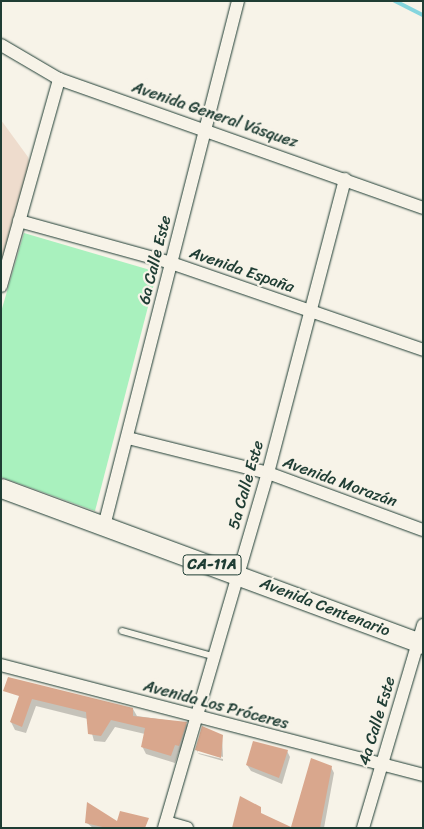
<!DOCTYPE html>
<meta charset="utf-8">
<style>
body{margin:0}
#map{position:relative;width:424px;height:829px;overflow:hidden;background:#f7f3e8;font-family:Sriracha,sans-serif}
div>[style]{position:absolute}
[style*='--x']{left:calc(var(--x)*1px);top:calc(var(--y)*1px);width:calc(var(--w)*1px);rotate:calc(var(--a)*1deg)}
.built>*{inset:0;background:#eedccd}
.green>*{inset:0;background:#a9f1be}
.shadow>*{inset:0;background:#0003}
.stream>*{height:4px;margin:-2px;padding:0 2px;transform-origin:2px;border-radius:2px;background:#84d5de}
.building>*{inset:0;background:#d9a78d}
.roads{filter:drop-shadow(0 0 1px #1f3d34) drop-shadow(0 0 1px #1f3d34)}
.service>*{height:6px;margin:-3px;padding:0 3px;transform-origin:3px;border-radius:3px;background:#f7f3e8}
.minor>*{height:12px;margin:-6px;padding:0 6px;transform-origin:6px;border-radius:6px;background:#f7f3e8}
.primary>*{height:19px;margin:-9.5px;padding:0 9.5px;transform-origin:9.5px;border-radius:9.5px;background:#f7f3e8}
span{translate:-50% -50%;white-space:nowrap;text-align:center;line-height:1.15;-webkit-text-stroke:4.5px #f7f3e8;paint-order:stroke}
.shield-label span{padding:1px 4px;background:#f7f3e8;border:1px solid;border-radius:4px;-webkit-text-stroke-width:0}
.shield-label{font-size:15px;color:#1f3d34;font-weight:700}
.street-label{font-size:16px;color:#1f3d34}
.frame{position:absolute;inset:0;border:2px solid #1f3d34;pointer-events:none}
</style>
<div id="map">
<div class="built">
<i style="clip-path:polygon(1px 120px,28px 157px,30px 167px,1px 267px)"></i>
</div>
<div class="green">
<i style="clip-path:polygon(24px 233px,157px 272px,95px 511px,1px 477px,1px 312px)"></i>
</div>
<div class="shadow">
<i style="clip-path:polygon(25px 682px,133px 709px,137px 716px,186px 723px,190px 730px,183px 753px,179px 752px,175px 763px,146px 754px,142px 746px,145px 734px,115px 727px,105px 742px,94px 741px,88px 719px,36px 706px,26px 733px,15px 730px,11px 722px)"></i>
<i style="clip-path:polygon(222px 736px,223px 757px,198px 750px,198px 753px,197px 750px)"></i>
<i style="clip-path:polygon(287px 751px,290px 757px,282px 784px,251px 771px,247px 765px)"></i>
<i style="clip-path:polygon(198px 753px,223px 759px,223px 761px,199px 754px)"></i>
<i style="clip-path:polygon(331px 767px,334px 773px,324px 828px,292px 828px)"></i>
<i style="clip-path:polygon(148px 819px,144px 828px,93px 828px,87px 823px)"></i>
</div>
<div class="stream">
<i style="--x:395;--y:1;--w:31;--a:27"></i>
</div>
<div class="building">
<i style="clip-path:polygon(8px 677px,133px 708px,133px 716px,187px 722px,179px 746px,175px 745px,171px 756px,141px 747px,145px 728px,111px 720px,101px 736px,88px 734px,86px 712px,32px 699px,22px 727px,10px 722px,19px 696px,3px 691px)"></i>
<i style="clip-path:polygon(202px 726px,223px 735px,221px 758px,195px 750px)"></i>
<i style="clip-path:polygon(253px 741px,288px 750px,279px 778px,246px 765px)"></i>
<i style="clip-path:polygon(311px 758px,332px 766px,320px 828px,232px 828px,240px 796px,261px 807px,261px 813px,291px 827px)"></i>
<i style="clip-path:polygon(87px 802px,117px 821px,120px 811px,149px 818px,145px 828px,107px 828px,85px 823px)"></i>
</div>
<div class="roads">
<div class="service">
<i style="--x:122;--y:631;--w:93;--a:15.5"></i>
</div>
<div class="minor">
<i style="--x:1;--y:45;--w:67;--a:30.4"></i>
<i style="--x:59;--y:79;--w:386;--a:19.5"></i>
<i style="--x:19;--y:221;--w:158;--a:15.4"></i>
<i style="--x:171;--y:263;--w:267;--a:19"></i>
<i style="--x:1;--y:286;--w:215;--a:-74.3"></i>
<i style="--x:128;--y:438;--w:144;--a:14"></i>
<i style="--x:268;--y:473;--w:165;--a:20.2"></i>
<i style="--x:104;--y:526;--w:542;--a:-75.68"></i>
<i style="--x:1;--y:665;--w:436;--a:14.6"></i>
<i style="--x:166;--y:822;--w:22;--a:16"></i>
<i style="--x:164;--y:828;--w:370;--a:-73.7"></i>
<i style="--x:268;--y:473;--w:304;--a:-75.3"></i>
<i style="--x:363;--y:828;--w:212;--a:-73.5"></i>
</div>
<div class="primary">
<i style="--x:1;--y:488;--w:450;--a:20.3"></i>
</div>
</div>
<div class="shield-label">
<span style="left:212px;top:565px">CA-11A</span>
</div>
<div class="street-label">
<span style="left:215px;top:115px;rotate:19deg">Avenida General Vásquez</span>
<span style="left:155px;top:260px;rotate:-76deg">6a Calle Este</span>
<span style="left:242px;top:270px;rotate:19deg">Avenida España</span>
<span style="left:340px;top:482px;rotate:20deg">Avenida Morazán</span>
<span style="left:246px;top:485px;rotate:-74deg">5a Calle Este</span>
<span style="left:325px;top:607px;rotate:21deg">Avenida Centenario</span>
<span style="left:216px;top:705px;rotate:15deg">Avenida Los Próceres</span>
<span style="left:377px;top:721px;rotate:-73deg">4a Calle Este</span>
</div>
<div class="frame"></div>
</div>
